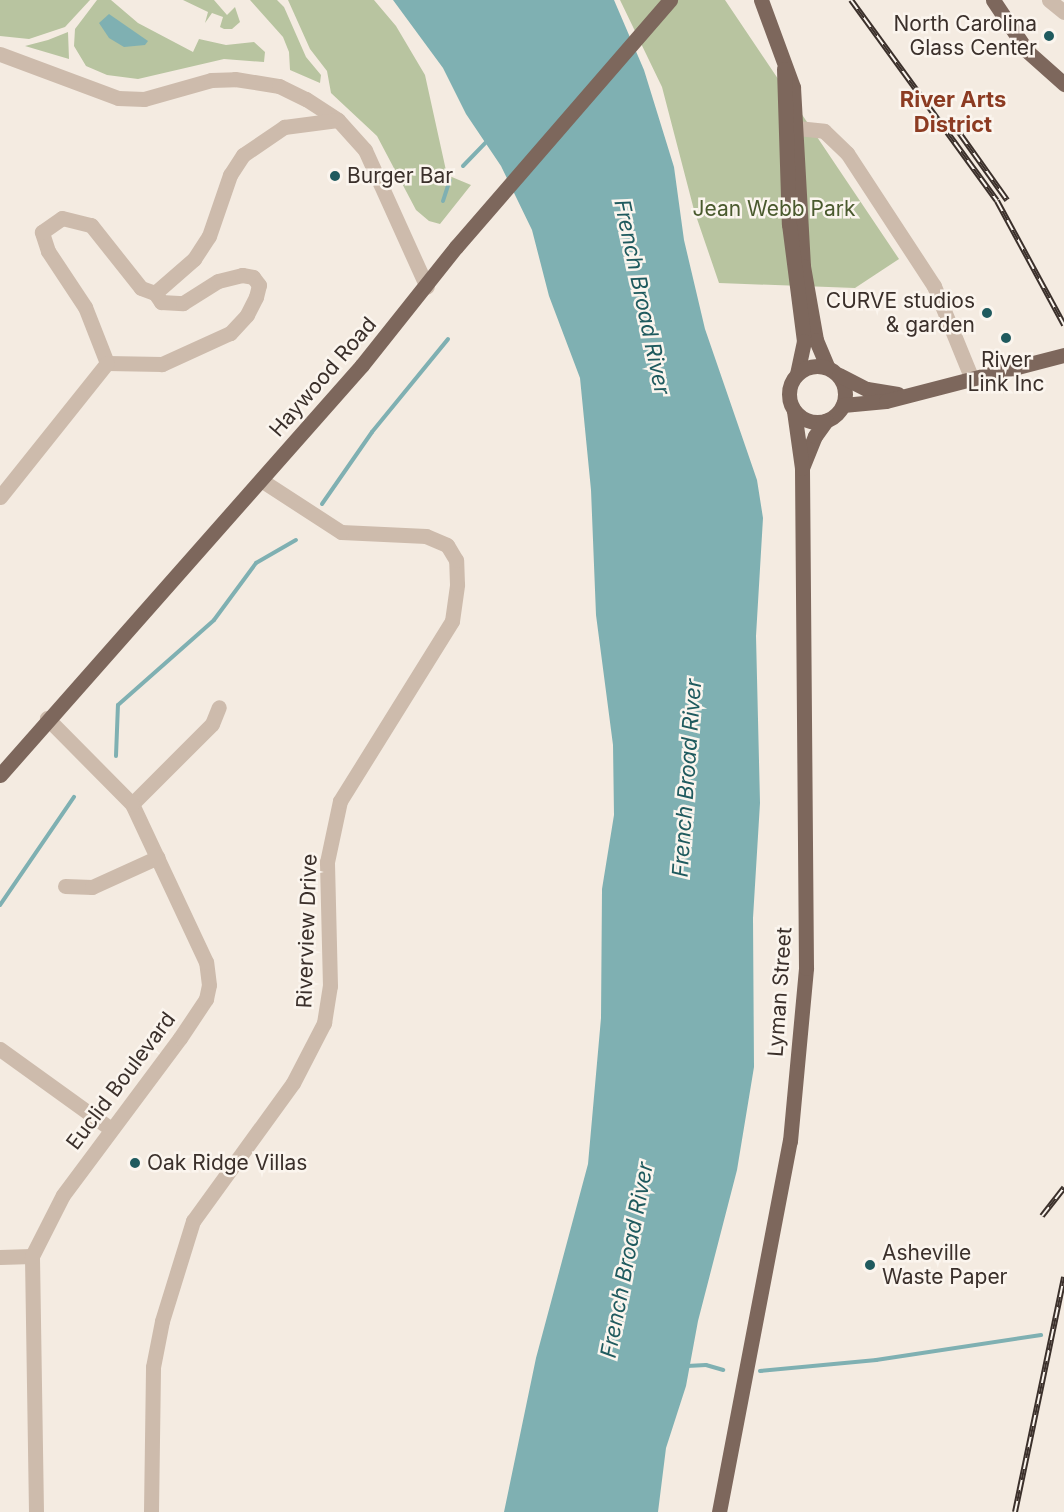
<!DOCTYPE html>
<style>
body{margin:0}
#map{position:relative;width:1064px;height:1512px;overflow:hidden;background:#f4ebe1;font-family:Inter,sans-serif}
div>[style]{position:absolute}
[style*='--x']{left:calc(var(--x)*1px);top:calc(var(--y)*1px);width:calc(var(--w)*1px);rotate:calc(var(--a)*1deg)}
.green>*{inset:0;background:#b8c4a0}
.water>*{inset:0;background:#7fb0b2}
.stream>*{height:4px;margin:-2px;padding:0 2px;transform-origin:2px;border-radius:2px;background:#7fb0b2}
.minor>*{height:15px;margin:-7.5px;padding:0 7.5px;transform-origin:7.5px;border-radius:7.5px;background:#cdbbac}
.major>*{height:15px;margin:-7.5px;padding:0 7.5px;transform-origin:7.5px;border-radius:7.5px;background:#7d675c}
.major>.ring{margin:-7.5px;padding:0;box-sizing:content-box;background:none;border:15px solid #7d675c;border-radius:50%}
.rail>*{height:6px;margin-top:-3px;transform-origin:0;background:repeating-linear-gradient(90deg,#fbf5ee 0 11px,#3b302b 0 22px);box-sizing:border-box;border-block:2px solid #3b302b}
.dots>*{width:16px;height:16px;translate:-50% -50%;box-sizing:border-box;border:3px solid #fbf5ee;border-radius:50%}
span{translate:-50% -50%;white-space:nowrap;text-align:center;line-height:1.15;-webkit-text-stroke:5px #fbf5ee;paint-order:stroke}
.poi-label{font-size:21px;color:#3b302b}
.right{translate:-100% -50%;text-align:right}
.left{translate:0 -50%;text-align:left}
.park-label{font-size:21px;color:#4a5a2e}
.street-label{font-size:21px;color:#3b302b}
.neighbourhood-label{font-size:22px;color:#8c3b22;font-weight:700}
.water-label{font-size:22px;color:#1f5a5e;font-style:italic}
</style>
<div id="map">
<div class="green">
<i style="clip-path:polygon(0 0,90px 0,65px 27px,29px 39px,0 36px)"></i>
<i style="clip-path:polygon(97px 0,111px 0,138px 23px,193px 52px,199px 39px,226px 45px,254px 42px,265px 52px,264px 62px,224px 59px,138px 79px,107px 75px,86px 66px,74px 46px,75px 29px)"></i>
<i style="clip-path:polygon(183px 0,214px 0,227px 15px,235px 7px,240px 22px,232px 29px,224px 29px,220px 27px,223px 17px,212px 13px,205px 23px,208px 12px)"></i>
<i style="clip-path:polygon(250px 0,277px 0,284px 7px,306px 57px,321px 75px,320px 83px,290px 70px,289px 52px,283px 37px)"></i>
<i style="clip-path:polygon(288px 0,374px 0,396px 26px,425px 75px,447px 175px,471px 185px,440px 224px,429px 221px,416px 210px,377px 136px,331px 93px,327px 71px,310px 49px)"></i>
<i style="clip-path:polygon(620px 0,725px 0,899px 259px,855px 288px,719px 283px,694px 210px,662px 87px)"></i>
<i style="clip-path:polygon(68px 32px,69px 59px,25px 46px,48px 40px)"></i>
</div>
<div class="water">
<i style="clip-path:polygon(393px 0,614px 0,644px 70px,674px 167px,684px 240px,705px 329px,757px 480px,763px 518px,756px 636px,760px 803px,753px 918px,754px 1067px,737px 1170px,698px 1321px,686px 1386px,666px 1448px,658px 1512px,504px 1512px,536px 1358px,588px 1164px,601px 1018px,602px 889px,614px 815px,613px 745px,596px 615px,591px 490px,580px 378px,549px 296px,532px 230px,501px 166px,466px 114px,443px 68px)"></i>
<i style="clip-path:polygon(109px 14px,148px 41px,145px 45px,124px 47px,109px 38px,99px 23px)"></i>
</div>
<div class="stream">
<i style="--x:463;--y:166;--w:35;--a:-46"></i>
<i style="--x:443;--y:201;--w:22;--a:-72"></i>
<i style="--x:322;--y:504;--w:88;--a:-55.2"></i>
<i style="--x:372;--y:432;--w:120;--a:-50.7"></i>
<i style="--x:116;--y:756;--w:51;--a:-87.8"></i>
<i style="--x:118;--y:705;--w:128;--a:-41.5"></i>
<i style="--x:214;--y:620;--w:71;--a:-53.6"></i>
<i style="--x:256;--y:563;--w:46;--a:-29.9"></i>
<i style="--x:0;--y:905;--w:131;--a:-55.6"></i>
<i style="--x:687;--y:1366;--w:19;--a:-3"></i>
<i style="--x:706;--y:1365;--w:18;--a:16"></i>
<i style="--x:760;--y:1371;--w:117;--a:-5.4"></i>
<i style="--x:876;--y:1360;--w:167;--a:-8.6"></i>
</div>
<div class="minor">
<i style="--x:1049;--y:0;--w:19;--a:39"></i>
<i style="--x:0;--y:54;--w:126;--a:20.4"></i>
<i style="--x:118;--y:98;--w:26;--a:2"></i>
<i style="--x:144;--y:99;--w:70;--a:-15.8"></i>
<i style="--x:211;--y:80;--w:24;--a:-2"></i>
<i style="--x:235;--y:79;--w:45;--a:9"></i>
<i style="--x:279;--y:86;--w:30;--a:26"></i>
<i style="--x:306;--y:99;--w:38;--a:33"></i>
<i style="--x:338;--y:120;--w:40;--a:48"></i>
<i style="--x:365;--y:150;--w:150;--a:65.7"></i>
<i style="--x:797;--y:128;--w:27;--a:6"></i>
<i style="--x:824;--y:131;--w:32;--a:44"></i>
<i style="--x:847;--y:153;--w:159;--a:56.8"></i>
<i style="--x:934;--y:286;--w:100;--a:67.8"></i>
<i style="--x:62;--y:218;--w:30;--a:14"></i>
<i style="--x:91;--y:225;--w:80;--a:51.6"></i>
<i style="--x:141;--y:288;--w:15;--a:20"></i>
<i style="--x:155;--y:293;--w:11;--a:56"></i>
<i style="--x:161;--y:302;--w:22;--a:3"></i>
<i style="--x:183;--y:303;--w:41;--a:-32.2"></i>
<i style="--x:218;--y:281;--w:25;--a:-14"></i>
<i style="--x:242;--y:275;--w:11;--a:10"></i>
<i style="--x:253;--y:277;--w:10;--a:53"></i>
<i style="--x:259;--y:285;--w:12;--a:104"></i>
<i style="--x:256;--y:297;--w:20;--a:117"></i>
<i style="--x:247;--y:315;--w:25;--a:133"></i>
<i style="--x:230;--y:333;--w:75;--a:155.5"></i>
<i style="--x:162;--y:364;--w:55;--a:-179"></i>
<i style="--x:107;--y:363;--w:60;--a:-111.4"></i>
<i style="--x:85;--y:307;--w:67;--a:-123.5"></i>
<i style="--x:48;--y:251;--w:20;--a:-108"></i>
<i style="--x:42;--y:232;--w:24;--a:-35"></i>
<i style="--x:155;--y:293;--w:52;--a:-41.1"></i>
<i style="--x:194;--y:259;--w:27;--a:-57"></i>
<i style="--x:209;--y:236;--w:65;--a:-71"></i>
<i style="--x:230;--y:175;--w:24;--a:-57"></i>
<i style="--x:243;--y:155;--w:50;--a:-34.3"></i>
<i style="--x:284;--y:127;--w:54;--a:-7.4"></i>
<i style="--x:0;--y:497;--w:171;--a:-51.4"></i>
<i style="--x:132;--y:804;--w:113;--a:-45"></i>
<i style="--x:212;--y:724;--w:18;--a:-68"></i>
<i style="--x:65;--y:886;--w:27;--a:2"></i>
<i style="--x:92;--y:887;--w:72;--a:-24.4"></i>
<i style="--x:0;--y:1049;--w:137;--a:35.8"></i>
<i style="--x:0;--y:1257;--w:32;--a:-2"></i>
<i style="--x:36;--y:1512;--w:256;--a:-90.9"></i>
<i style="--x:32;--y:1256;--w:68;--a:-63.1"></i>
<i style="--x:63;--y:1195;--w:196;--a:-53.3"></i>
<i style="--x:180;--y:1038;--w:47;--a:-56.3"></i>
<i style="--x:206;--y:999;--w:14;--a:-78"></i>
<i style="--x:209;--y:985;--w:23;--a:-97"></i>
<i style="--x:206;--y:962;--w:174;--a:-115.1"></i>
<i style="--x:132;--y:804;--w:121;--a:-134.7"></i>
<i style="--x:151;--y:1512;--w:145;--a:-89.2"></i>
<i style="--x:153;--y:1367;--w:47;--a:-78.9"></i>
<i style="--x:162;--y:1321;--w:105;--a:-72.8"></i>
<i style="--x:193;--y:1221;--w:170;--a:-54.1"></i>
<i style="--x:293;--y:1083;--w:68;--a:-62.7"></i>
<i style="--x:324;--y:1023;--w:37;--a:-81"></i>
<i style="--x:330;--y:986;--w:124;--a:-91.4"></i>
<i style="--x:327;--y:862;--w:62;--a:-78"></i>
<i style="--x:340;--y:801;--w:212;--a:-58.1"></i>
<i style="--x:452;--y:621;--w:37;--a:-82"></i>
<i style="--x:457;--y:584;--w:24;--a:-92"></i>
<i style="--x:456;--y:560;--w:17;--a:-121"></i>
<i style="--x:447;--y:545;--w:23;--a:-157"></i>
<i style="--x:426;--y:536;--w:85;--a:-177.3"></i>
<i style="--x:341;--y:532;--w:95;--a:-147"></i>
</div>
<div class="major">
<i style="--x:761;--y:0;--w:93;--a:69.8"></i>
<i style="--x:793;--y:87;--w:179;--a:86.8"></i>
<i style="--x:803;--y:266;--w:75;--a:80"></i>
<i style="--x:816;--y:340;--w:30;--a:67"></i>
<i style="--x:993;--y:0;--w:61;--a:56.3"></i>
<i style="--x:1027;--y:51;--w:50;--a:41.7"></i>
<i style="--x:784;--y:69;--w:155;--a:88.2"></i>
<i style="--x:789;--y:224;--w:118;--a:82.7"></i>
<i style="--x:804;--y:341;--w:34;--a:102"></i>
<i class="ring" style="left:789px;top:366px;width:41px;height:41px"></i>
<i style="--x:839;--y:375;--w:31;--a:27"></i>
<i style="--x:867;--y:389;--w:31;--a:9"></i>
<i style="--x:843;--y:405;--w:43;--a:-5.3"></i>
<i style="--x:886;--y:401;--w:184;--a:-14.5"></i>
<i style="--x:802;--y:468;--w:35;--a:-68"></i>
<i style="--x:815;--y:436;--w:19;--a:-54"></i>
<i style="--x:0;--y:775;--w:547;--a:-48.56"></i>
<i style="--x:362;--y:365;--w:151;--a:-51.5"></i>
<i style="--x:456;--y:247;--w:327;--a:-49.1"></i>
<i style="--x:719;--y:1512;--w:378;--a:-79.2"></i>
<i style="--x:790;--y:1141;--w:174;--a:-84.7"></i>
<i style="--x:806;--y:968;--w:500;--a:-90.46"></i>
<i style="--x:802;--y:468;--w:58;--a:-98"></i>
</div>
<div class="rail">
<i style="--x:851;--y:0;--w:248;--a:54"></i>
<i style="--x:997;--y:201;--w:141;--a:61.6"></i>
<i style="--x:948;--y:117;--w:102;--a:54.6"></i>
<i style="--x:1042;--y:1216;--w:36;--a:-52"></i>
<i style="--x:1015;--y:1512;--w:240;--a:-78.2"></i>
</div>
<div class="dots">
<i style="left:1049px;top:36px;background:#1f5a5e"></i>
<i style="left:335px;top:176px;background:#1f5a5e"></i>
<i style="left:987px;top:313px;background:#1f5a5e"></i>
<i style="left:1006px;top:338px;background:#1f5a5e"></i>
<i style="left:135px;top:1163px;background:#1f5a5e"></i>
<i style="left:870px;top:1265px;background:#1f5a5e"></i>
</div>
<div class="poi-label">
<span class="right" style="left:1037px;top:36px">North Carolina<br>Glass Center</span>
<span class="left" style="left:347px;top:176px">Burger Bar</span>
<span class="right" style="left:975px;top:313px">CURVE studios<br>&amp; garden</span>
<span style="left:1006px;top:372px">River<br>Link Inc</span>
<span class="left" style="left:147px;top:1163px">Oak Ridge Villas</span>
<span class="left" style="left:882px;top:1265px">Asheville<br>Waste Paper</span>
</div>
<div class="park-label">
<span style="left:774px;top:209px">Jean Webb Park</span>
</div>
<div class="street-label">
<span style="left:323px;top:377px;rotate:-49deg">Haywood Road</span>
<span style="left:307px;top:931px;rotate:-88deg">Riverview Drive</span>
<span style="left:780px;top:992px;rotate:-86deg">Lyman Street</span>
<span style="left:121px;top:1081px;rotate:-53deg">Euclid Boulevard</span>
</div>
<div class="neighbourhood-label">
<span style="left:953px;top:112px">River Arts<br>District</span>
</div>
<div class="water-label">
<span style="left:642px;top:297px;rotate:78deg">French Broad River</span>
<span style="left:687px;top:778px;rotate:-86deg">French Broad River</span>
<span style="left:627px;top:1260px;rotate:-79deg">French Broad River</span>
</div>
</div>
